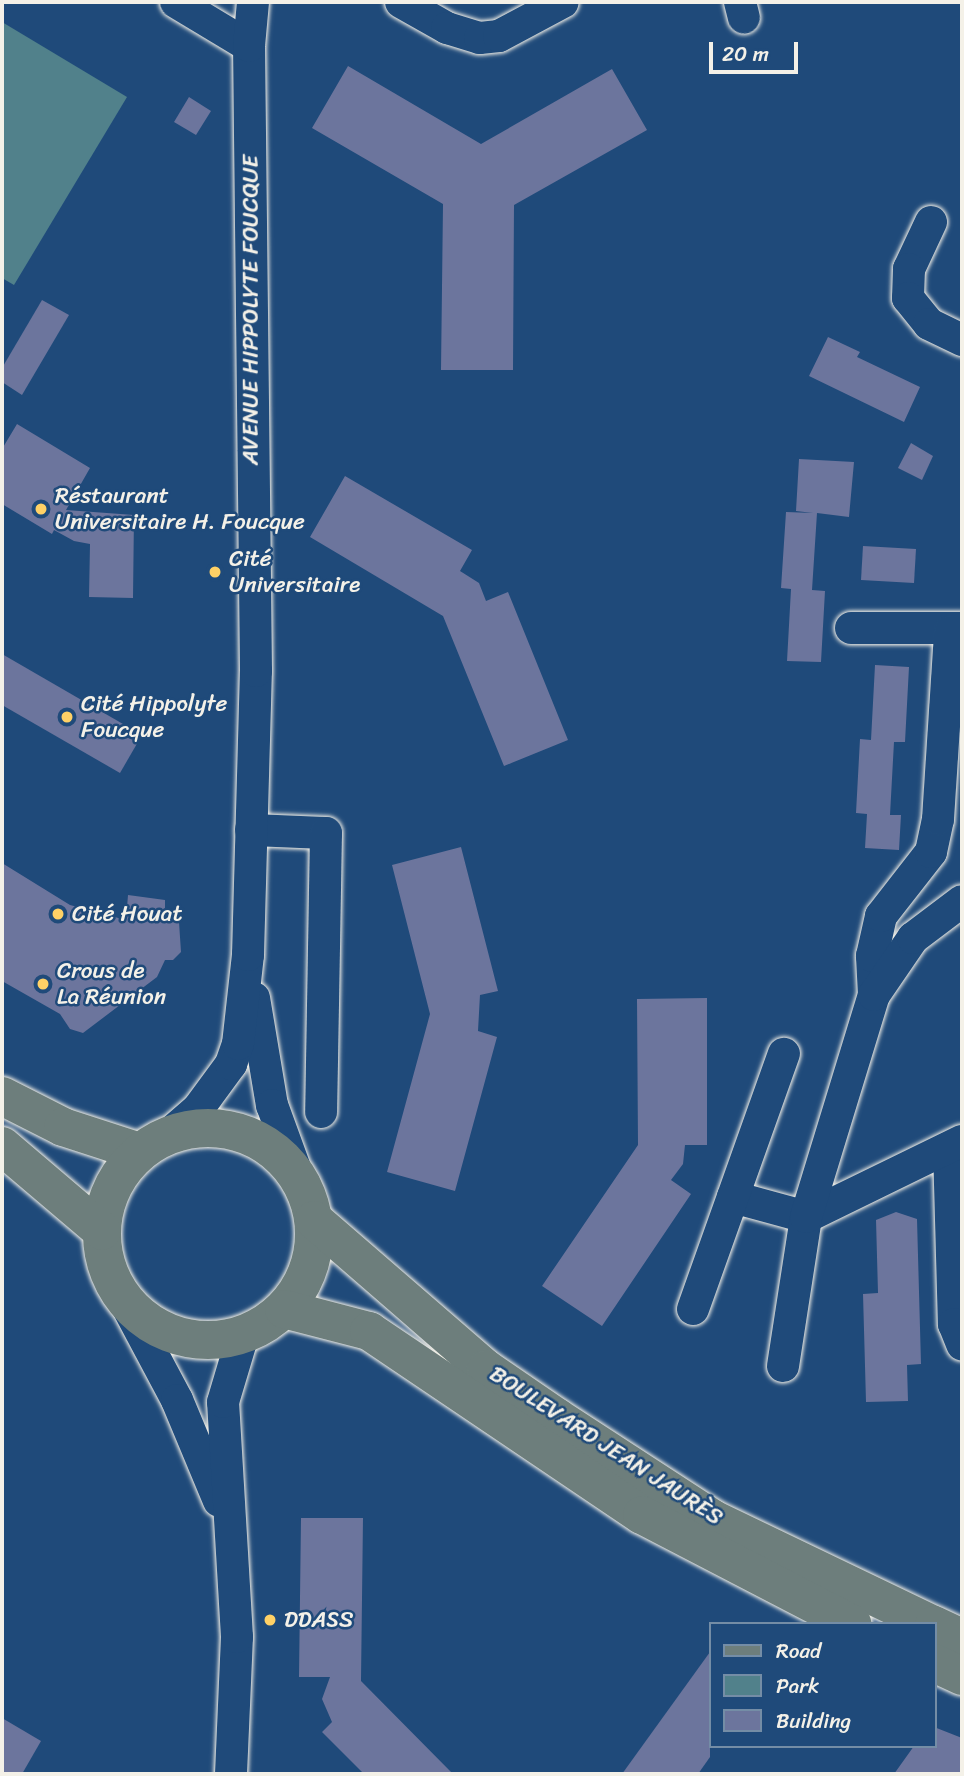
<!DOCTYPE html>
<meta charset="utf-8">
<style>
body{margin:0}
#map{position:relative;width:964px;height:1776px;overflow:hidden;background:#1f4a7a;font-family:Sriracha,sans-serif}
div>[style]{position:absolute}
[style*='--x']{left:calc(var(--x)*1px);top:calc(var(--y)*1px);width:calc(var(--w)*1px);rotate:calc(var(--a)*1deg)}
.green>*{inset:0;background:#51818b}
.building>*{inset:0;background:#6c759d}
.roads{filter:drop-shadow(0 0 2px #f4f1e8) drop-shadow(0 0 2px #f4f1e8)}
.minor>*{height:32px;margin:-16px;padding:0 16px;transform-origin:16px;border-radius:16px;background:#1f4a7a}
.major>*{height:38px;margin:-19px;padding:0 19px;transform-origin:19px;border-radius:19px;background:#6d7e7c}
.major>.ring{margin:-19px;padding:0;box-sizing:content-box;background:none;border:38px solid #6d7e7c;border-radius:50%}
.dots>*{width:19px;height:19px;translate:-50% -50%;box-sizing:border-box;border:4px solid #1f4a7a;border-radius:50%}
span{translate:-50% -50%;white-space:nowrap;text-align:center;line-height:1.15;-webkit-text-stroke:5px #1f4a7a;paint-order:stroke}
.street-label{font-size:23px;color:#f4f1e8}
.poi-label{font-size:23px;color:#f4f1e8}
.left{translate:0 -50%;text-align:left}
.frame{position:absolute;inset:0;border:4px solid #f4f1e8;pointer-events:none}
.legend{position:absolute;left:709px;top:1622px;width:228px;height:126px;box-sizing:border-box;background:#1f4a7a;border:2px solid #748da6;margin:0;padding:9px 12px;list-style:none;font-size:21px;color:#f4f1e8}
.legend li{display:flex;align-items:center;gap:14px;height:35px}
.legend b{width:35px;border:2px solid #748da6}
.scale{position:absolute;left:709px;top:42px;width:89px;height:32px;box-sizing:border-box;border:4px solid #f4f1e8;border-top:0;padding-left:9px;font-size:21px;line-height:24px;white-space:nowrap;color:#f4f1e8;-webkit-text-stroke:5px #1f4a7a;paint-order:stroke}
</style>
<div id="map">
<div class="green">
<i style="clip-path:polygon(2px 22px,127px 97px,14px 285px,2px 278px)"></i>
</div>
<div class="building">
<i style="clip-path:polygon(348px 66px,481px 144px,612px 69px,647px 130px,514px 205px,513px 370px,441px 370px,443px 204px,312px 128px)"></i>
<i style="clip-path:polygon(189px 97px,211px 111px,196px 135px,174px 122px)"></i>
<i style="clip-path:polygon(42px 300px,69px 315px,22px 395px,2px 382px,2px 368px)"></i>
<i style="clip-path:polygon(828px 337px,860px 352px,857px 357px,920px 387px,904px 422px,809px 376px)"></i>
<i style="clip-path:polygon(17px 424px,90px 468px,66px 510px,134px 515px,133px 598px,89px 597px,90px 544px,74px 541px,54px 530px,52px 534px,2px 504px,2px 449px)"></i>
<i style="clip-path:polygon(911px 443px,933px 456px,922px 480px,898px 468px)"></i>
<i style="clip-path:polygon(799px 459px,854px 462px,849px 517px,817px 513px,812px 590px,825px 591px,821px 662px,787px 661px,791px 589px,781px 588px,786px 512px,813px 513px,796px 511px)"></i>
<i style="clip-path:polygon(345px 476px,472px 550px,460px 571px,479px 583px,486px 601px,508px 592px,568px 740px,504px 766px,443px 616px,310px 537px)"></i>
<i style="clip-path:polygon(863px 546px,916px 549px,914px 583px,861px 580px)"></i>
<i style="clip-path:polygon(2px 654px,142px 735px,120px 773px,2px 705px)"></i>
<i style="clip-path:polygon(875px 665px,909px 667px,905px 742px,894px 742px,890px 815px,901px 815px,899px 850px,865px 848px,867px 814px,856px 813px,860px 739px,871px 740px)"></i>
<i style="clip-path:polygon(461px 847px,498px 991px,480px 995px,478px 1031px,497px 1037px,455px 1191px,387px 1172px,430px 1014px,392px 865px)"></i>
<i style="clip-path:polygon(2px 863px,70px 905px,126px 920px,128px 895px,165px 900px,165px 922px,179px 922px,181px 952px,173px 960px,165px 960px,157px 977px,83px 1033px,70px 1029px,60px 1014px,2px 981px)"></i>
<i style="clip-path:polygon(707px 998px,707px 1145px,685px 1145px,683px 1164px,671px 1180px,691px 1194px,602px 1326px,542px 1286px,638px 1145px,637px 999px)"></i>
<i style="clip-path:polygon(896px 1212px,917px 1219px,921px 1364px,907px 1365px,908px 1401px,866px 1402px,863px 1294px,878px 1293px,876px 1220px)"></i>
<i style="clip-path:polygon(301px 1518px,363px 1518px,361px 1681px,453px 1774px,364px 1774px,322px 1732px,332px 1722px,322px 1699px,330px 1677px,299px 1677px)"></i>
<i style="clip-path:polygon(710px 1652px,710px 1757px,698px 1774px,622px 1774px)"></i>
<i style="clip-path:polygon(2px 1718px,41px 1741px,22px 1774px,2px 1774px)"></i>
<i style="clip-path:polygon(934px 1727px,962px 1738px,962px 1774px,894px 1774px,914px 1746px,934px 1746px)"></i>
</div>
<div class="roads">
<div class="minor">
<i style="--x:176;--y:2;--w:85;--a:31.1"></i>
<i style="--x:401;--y:2;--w:53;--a:29.5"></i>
<i style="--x:447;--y:28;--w:34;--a:17"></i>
<i style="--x:480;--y:38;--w:19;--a:-6"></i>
<i style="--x:499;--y:36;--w:72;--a:-28"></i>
<i style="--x:740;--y:2;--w:16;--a:76"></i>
<i style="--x:931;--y:222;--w:52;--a:115.1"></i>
<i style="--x:909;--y:269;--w:29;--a:92"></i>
<i style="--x:908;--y:298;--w:33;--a:51"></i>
<i style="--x:929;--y:324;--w:37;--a:26"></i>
<i style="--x:851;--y:628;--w:111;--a:0"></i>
<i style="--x:251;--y:830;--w:75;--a:2.3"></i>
<i style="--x:326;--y:833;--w:279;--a:91"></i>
<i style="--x:874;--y:995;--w:39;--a:-93"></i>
<i style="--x:872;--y:956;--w:41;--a:-77.3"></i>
<i style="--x:881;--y:916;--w:81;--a:-52"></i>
<i style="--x:931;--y:852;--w:34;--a:-78"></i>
<i style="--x:938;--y:819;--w:188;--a:-86.3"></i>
<i style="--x:254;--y:998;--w:109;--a:80.5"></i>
<i style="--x:272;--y:1105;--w:79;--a:70"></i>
<i style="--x:168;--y:1135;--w:40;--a:-41"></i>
<i style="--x:198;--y:1109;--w:56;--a:-53.7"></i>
<i style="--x:231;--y:1064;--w:21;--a:-71"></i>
<i style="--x:238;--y:1044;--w:90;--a:-83.6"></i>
<i style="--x:248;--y:955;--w:284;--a:-88.4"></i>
<i style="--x:256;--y:671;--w:625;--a:-90.64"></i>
<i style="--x:249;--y:46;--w:44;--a:-84.8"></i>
<i style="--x:949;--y:1148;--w:176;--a:88.4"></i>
<i style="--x:954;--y:1324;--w:22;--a:68"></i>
<i style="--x:733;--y:1197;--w:76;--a:15.3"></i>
<i style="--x:806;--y:1217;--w:174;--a:-26"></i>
<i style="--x:119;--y:1291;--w:123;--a:62"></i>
<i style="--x:177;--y:1400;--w:109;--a:67.4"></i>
<i style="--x:693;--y:1309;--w:271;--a:-70.4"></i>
<i style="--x:783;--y:1366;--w:151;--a:-81.2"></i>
<i style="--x:806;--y:1217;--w:232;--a:-73"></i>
<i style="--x:874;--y:995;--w:69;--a:-55.6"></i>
<i style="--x:913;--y:938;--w:61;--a:-37.1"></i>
<i style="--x:231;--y:1774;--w:137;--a:-87.5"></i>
<i style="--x:237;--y:1637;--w:235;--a:-93.4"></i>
<i style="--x:223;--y:1402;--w:70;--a:-73.4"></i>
</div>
<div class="major">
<i style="--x:2;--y:1096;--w:68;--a:26.9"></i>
<i style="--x:63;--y:1127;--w:81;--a:18"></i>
<i class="ring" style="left:102px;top:1128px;width:174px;height:174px"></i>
<i style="--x:2;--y:1146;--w:131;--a:40.4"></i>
<i style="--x:314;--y:1220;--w:228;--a:40.9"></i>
<i style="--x:486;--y:1369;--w:85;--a:34.4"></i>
<i style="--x:556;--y:1417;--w:187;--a:33"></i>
<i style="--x:713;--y:1519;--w:242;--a:25.7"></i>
<i style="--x:284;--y:1309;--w:88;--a:14.5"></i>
<i style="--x:369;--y:1331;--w:329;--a:34"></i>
<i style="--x:642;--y:1515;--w:237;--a:27.4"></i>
<i style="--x:934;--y:1625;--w:31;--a:25"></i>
<i style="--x:934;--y:1663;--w:31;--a:25"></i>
</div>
</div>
<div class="dots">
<i style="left:41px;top:509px;background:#ffd166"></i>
<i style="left:215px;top:572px;background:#ffd166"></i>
<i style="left:67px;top:717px;background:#ffd166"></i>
<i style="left:58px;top:914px;background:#ffd166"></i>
<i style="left:43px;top:984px;background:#ffd166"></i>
<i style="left:270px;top:1620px;background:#ffd166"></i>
</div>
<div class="street-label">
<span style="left:251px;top:310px;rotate:-90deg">AVENUE HIPPOLYTE FOUCQUE</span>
<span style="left:606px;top:1446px;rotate:33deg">BOULEVARD JEAN JAURÈS</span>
</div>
<div class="poi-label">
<span class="left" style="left:55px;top:509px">Réstaurant<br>Universitaire H. Foucque</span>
<span class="left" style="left:229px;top:572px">Cité<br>Universitaire</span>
<span class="left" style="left:81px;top:717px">Cité Hippolyte<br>Foucque</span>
<span class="left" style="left:72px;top:914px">Cité Houat</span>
<span class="left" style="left:57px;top:984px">Crous de<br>La Réunion</span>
<span class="left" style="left:284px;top:1620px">DDASS</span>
</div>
<div class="frame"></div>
<ul class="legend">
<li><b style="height:9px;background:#6d7e7c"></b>Road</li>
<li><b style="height:19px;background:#51818b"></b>Park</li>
<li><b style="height:19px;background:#6c759d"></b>Building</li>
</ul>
<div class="scale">20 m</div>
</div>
